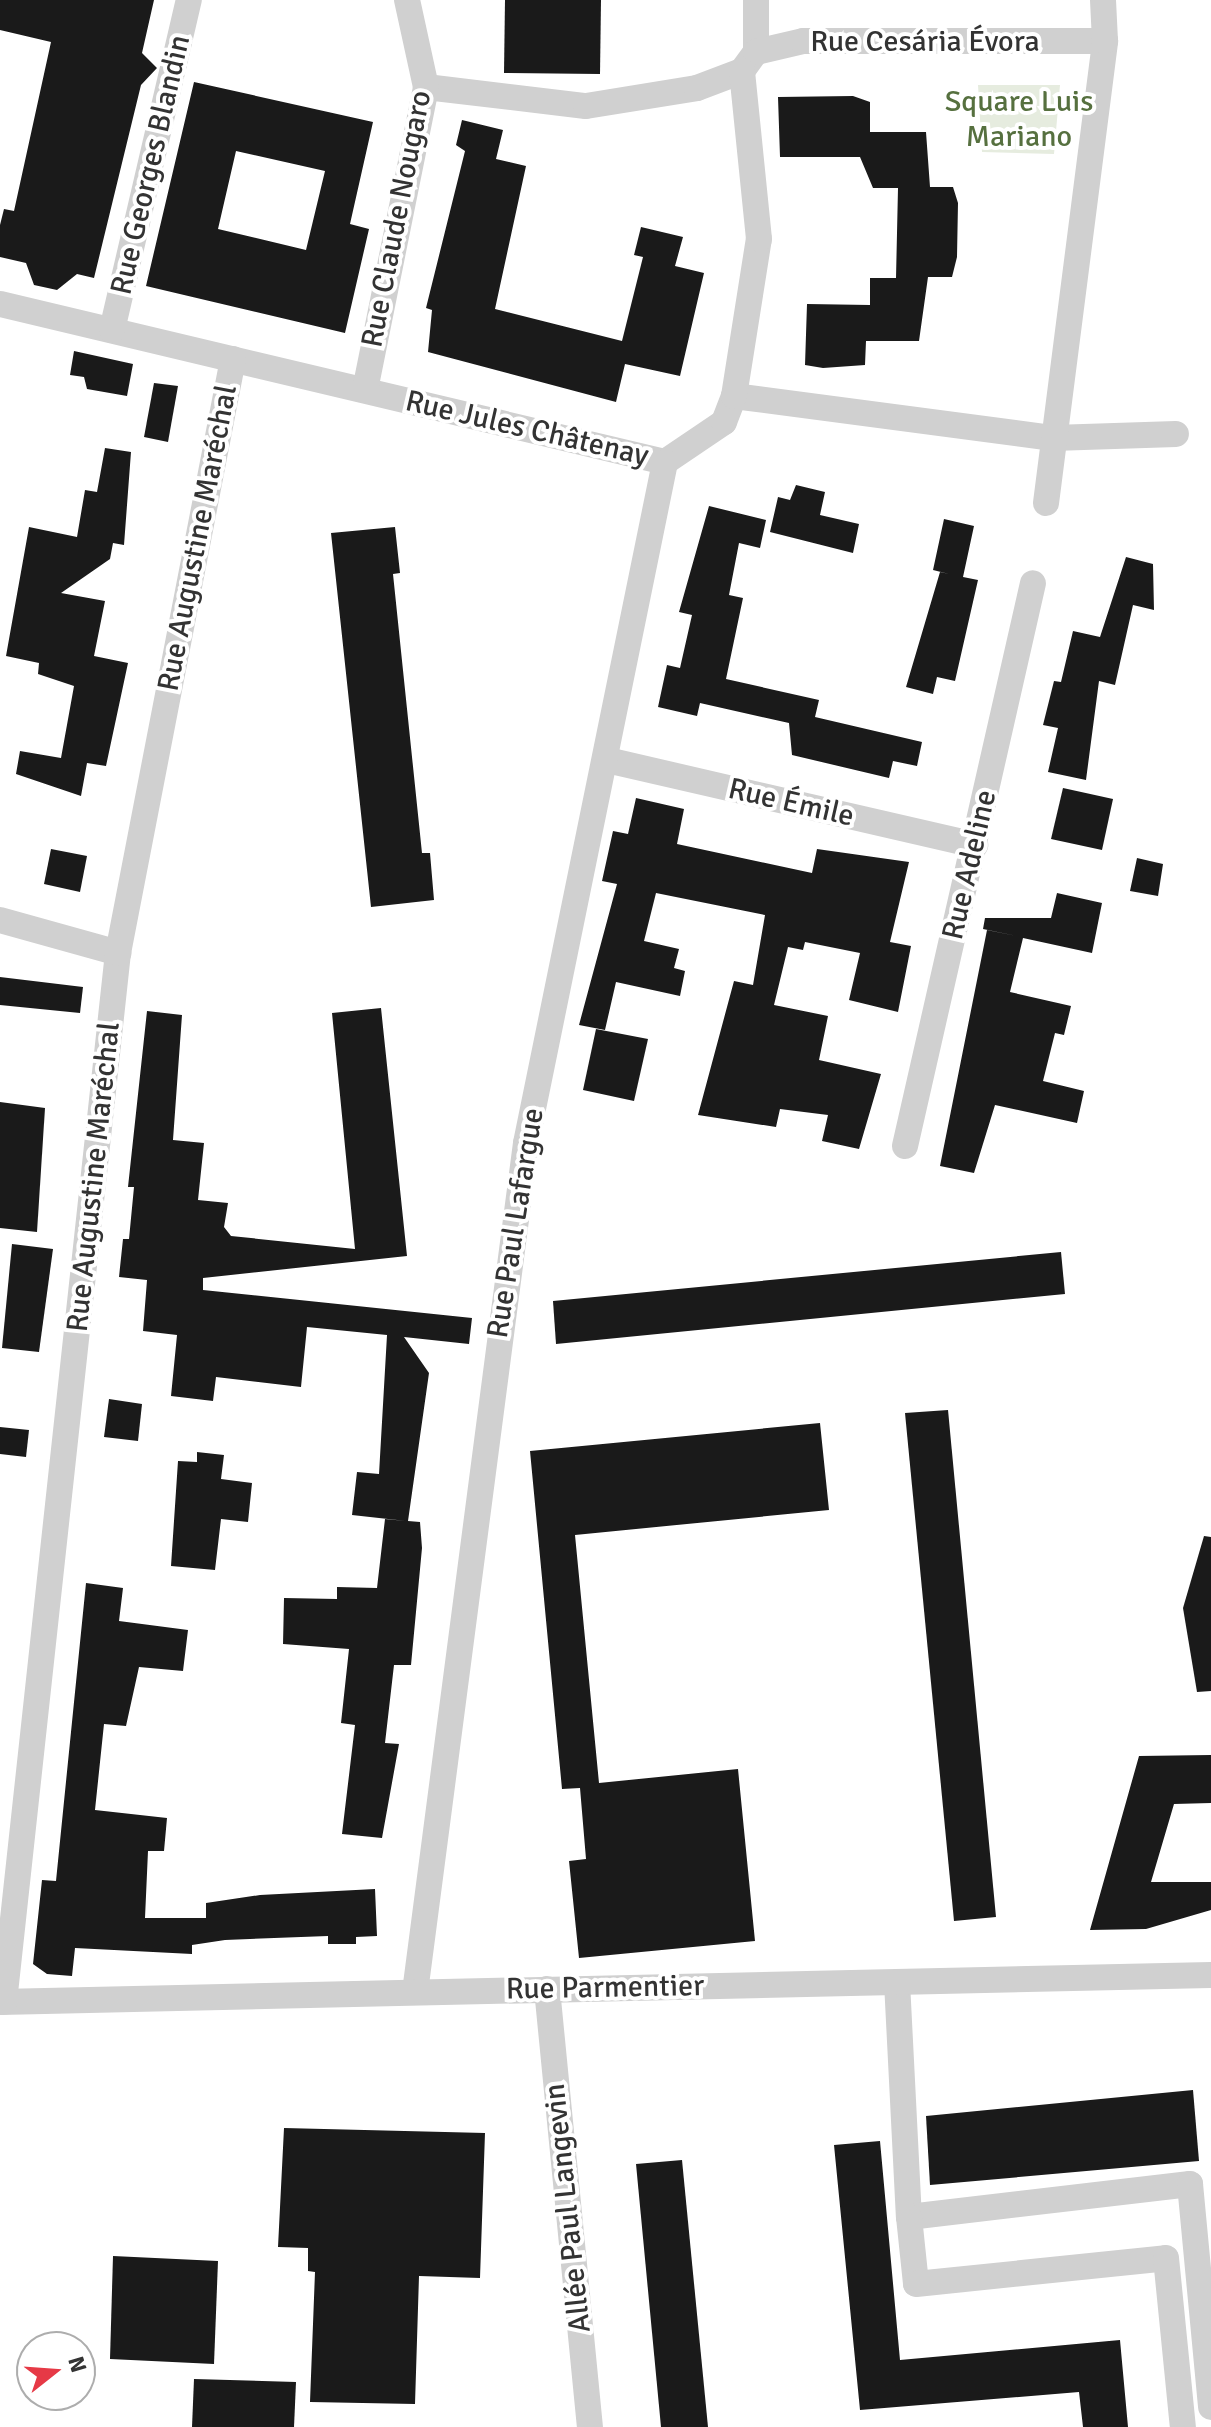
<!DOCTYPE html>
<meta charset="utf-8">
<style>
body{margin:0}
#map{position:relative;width:1211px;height:2427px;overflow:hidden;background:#fff;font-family:Signika,sans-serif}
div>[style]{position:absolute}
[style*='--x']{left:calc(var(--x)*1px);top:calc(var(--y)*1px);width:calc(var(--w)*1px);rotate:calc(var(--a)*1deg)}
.green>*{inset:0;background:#e6ecdf}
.building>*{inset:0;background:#1a1a1a}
.minor>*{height:26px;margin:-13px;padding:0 13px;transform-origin:13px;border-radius:13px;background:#d0d0d0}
span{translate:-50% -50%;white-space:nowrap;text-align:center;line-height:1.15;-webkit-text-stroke:8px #fff;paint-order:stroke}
.street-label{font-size:30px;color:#333}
.park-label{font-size:30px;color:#56703f}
.north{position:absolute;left:16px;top:2331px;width:80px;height:80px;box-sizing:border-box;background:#fff;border:2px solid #adadad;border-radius:50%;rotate:73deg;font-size:22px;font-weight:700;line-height:32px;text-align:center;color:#333}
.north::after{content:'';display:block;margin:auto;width:28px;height:36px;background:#e63946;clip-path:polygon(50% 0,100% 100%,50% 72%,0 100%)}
</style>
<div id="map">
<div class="green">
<i style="clip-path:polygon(978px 85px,1060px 85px,1054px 154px,982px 152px)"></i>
</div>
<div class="building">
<i style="clip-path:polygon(0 0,154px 0,142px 53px,157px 68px,141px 85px,94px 278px,77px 274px,57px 290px,34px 285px,26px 263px,0 257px,0 225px,4px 209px,14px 211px,51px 42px,0 30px)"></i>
<i style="clip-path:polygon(505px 0,601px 0,600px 74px,504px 73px)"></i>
<i style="clip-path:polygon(evenodd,194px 82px,373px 122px,350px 224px,369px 229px,345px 333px,146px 286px,194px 82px,236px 151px,325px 171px,306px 250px,218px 229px,236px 151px)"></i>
<i style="clip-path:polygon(853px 96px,870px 102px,870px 132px,926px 132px,930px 187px,953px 187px,958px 203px,957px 257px,952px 277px,928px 277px,919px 341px,866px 341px,865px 365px,823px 368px,805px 365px,807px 304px,870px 305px,870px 278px,896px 278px,898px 188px,873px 188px,860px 157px,780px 157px,778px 97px)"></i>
<i style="clip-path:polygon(462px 120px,503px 130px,496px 159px,526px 166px,495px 309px,622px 341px,643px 257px,634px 255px,641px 227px,683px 237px,675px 266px,704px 273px,680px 376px,625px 364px,616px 402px,428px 352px,432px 310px,426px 308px,465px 151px,456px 145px)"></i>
<i style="clip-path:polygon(74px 351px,133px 364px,127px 396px,87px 389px,84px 377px,70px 375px)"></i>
<i style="clip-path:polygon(154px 383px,178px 386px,168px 442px,144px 437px)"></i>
<i style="clip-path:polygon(105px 448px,131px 452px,124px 545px,113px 543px,110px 559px,61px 593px,105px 601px,94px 656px,128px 663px,106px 766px,87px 763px,81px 796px,16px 774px,20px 751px,61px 758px,74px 686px,38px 674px,39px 663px,6px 656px,29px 527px,77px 537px,85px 490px,97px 492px)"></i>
<i style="clip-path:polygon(796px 485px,825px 492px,820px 515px,859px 524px,853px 553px,770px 532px,778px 497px,790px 500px)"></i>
<i style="clip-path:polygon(709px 506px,766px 520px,760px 548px,739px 543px,729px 595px,743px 598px,726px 679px,819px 700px,815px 717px,922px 742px,917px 766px,893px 761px,889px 778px,792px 755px,789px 723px,700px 703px,697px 716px,658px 707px,667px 665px,680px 668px,692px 615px,679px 612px)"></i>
<i style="clip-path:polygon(944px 519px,974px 526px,963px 577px,978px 580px,955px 681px,937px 677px,933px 694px,906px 687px,940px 572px,949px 574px,933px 570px)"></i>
<i style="clip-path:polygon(395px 527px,400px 573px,393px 574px,422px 853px,430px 853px,434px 900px,371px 907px,331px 533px)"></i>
<i style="clip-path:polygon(1126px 557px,1153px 564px,1154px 610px,1133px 605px,1115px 685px,1099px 681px,1086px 780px,1048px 772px,1058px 728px,1043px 725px,1054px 681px,1061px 682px,1073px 631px,1100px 637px)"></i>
<i style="clip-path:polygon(1063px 788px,1113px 799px,1102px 850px,1051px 839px)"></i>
<i style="clip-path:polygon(636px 798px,684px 809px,677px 844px,812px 873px,817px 849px,909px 862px,890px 942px,911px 946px,898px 1012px,849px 1000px,860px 953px,805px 942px,803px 950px,788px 947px,774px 1005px,828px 1016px,819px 1060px,881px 1074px,859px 1149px,822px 1141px,828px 1115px,780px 1109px,776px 1127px,698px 1115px,734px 981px,753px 985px,765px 915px,656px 893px,644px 941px,679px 949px,674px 968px,685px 971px,680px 996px,616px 982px,605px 1030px,579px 1025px,617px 884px,602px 881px,613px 831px,628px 834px)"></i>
<i style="clip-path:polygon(51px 849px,87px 856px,80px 892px,44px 884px)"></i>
<i style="clip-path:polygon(1137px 858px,1163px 864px,1158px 896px,1130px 891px)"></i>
<i style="clip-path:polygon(1057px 893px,1102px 903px,1092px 953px,1023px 938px,1010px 992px,1071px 1006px,1064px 1035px,1055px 1033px,1043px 1081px,1084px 1091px,1077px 1123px,995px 1105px,974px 1173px,940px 1166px,987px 930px,1022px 937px,983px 929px,985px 918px,1051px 918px)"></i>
<i style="clip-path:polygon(0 977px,83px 987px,80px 1013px,0 1005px)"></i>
<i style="clip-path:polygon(381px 1008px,407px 1256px,203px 1278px,203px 1290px,472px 1318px,469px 1344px,404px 1337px,429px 1373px,408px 1521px,420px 1522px,422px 1548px,411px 1665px,394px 1665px,385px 1743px,399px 1744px,382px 1838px,342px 1834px,355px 1725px,341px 1723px,349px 1649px,283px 1644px,284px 1598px,337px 1599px,337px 1587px,377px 1588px,385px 1519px,406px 1521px,352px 1515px,357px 1472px,379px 1474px,387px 1335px,307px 1327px,301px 1387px,216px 1377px,213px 1401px,171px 1396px,177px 1335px,143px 1331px,147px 1280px,119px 1277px,123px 1239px,129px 1239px,134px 1187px,128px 1187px,147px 1011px,182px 1015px,173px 1140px,204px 1143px,198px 1200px,228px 1203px,224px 1227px,231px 1236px,355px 1249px,332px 1013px)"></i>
<i style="clip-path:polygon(596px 1029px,648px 1039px,634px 1101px,583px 1090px)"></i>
<i style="clip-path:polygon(0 1102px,45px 1108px,37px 1232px,0 1228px)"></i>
<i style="clip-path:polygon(12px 1244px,53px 1249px,39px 1352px,2px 1348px)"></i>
<i style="clip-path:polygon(1061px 1252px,1065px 1294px,556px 1344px,553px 1301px)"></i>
<i style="clip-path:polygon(109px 1399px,142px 1404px,138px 1441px,104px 1437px)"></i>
<i style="clip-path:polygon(948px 1410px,996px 1917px,954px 1921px,905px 1413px)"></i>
<i style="clip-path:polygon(820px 1423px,829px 1510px,575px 1535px,599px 1783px,738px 1769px,755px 1941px,579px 1958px,569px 1861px,586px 1859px,580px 1788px,562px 1789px,530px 1451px)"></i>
<i style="clip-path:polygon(0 1427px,29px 1430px,26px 1457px,0 1454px)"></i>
<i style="clip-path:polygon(197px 1452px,224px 1455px,221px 1479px,252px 1483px,248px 1522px,221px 1519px,215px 1570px,171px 1566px,178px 1461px,197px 1462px)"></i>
<i style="clip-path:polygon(1204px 1536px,1211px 1537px,1211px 1691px,1197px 1692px,1183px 1608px)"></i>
<i style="clip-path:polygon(86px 1583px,123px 1588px,119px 1621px,188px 1630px,183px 1671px,139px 1667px,126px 1726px,104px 1724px,95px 1810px,167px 1818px,164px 1851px,148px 1851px,145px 1918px,206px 1918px,206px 1903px,260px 1895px,375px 1889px,377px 1936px,356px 1937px,356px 1944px,328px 1944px,328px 1936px,225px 1940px,192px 1945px,192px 1954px,75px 1948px,72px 1976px,47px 1974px,33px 1964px,42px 1880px,56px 1881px)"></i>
<i style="clip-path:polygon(1211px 1755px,1211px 1803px,1174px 1804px,1151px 1882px,1211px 1882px,1211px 1910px,1146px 1929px,1090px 1930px,1139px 1756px)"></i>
<i style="clip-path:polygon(1193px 2090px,1199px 2161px,930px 2185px,926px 2116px)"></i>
<i style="clip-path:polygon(284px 2128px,485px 2133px,480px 2278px,419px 2276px,415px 2404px,310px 2402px,315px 2272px,308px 2271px,308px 2248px,278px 2247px)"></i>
<i style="clip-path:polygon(880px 2141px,900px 2360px,1120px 2340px,1128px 2427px,1083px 2427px,1079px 2392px,860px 2410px,834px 2145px)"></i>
<i style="clip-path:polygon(682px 2160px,708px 2427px,661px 2427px,636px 2164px)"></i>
<i style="clip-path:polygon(113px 2256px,218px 2261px,214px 2364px,110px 2359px)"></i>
<i style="clip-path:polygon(194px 2379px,296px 2382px,294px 2427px,192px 2427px)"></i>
</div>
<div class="minor">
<i style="--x:756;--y:52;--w:52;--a:-90"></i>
<i style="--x:426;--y:87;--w:161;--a:6.8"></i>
<i style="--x:586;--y:106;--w:112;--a:-9.2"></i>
<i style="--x:697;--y:88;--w:48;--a:-20.7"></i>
<i style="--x:742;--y:71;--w:24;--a:-54"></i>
<i style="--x:756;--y:52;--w:48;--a:-13.2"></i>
<i style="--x:803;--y:41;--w:302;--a:0"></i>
<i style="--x:0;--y:304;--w:684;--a:13.37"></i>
<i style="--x:665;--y:462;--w:71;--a:-34.1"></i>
<i style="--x:724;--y:422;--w:28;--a:-69"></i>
<i style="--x:734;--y:396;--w:322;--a:7.5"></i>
<i style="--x:1053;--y:438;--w:123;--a:-1.9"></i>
<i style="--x:112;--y:330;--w:339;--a:-76.9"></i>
<i style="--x:365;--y:390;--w:309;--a:-78.6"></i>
<i style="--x:426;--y:87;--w:89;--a:-102.3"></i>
<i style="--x:734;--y:396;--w:159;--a:-81"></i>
<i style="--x:759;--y:239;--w:169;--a:-95.8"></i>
<i style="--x:1046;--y:503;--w:466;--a:-82.7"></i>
<i style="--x:1105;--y:41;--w:41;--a:-92.8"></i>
<i style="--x:607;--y:760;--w:378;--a:13"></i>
<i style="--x:0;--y:920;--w:123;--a:15.6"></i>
<i style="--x:905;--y:1146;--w:577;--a:-77.19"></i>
<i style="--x:897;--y:1982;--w:235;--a:87.1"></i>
<i style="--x:909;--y:2217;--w:283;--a:-6.7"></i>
<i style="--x:1190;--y:2184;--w:224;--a:84.6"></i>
<i style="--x:547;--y:1989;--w:440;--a:84.4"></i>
<i style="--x:415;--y:1992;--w:856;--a:-82.55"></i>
<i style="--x:526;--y:1143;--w:695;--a:-78.46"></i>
<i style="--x:0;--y:2002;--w:1211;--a:-1.28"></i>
<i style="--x:4;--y:2002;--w:1055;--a:-83.8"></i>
<i style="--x:118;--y:953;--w:605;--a:-79.04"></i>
<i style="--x:909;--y:2217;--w:67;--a:84"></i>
<i style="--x:916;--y:2284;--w:251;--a:-5.9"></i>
<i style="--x:1166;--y:2258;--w:170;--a:84.3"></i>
</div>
<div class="street-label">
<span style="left:925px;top:42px">Rue Cesária Évora</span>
<span style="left:151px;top:165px;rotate:-77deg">Rue Georges Blandin</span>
<span style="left:397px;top:219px;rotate:-79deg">Rue Claude Nougaro</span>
<span style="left:527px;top:429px;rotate:13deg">Rue Jules Châtenay</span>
<span style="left:198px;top:538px;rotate:-79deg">Rue Augustine Maréchal</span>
<span style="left:791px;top:803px;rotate:13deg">Rue Émile</span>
<span style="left:970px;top:865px;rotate:-77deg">Rue Adeline</span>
<span style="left:94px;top:1177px;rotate:-84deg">Rue Augustine Maréchal</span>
<span style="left:516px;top:1223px;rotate:-81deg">Rue Paul Lafargue</span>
<span style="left:605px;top:1988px;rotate:-1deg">Rue Parmentier</span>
<span style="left:568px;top:2208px;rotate:-96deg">Allée Paul Langevin</span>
</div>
<div class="park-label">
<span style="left:1019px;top:119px">Square Luis<br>Mariano</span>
</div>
<div class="north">N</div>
</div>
